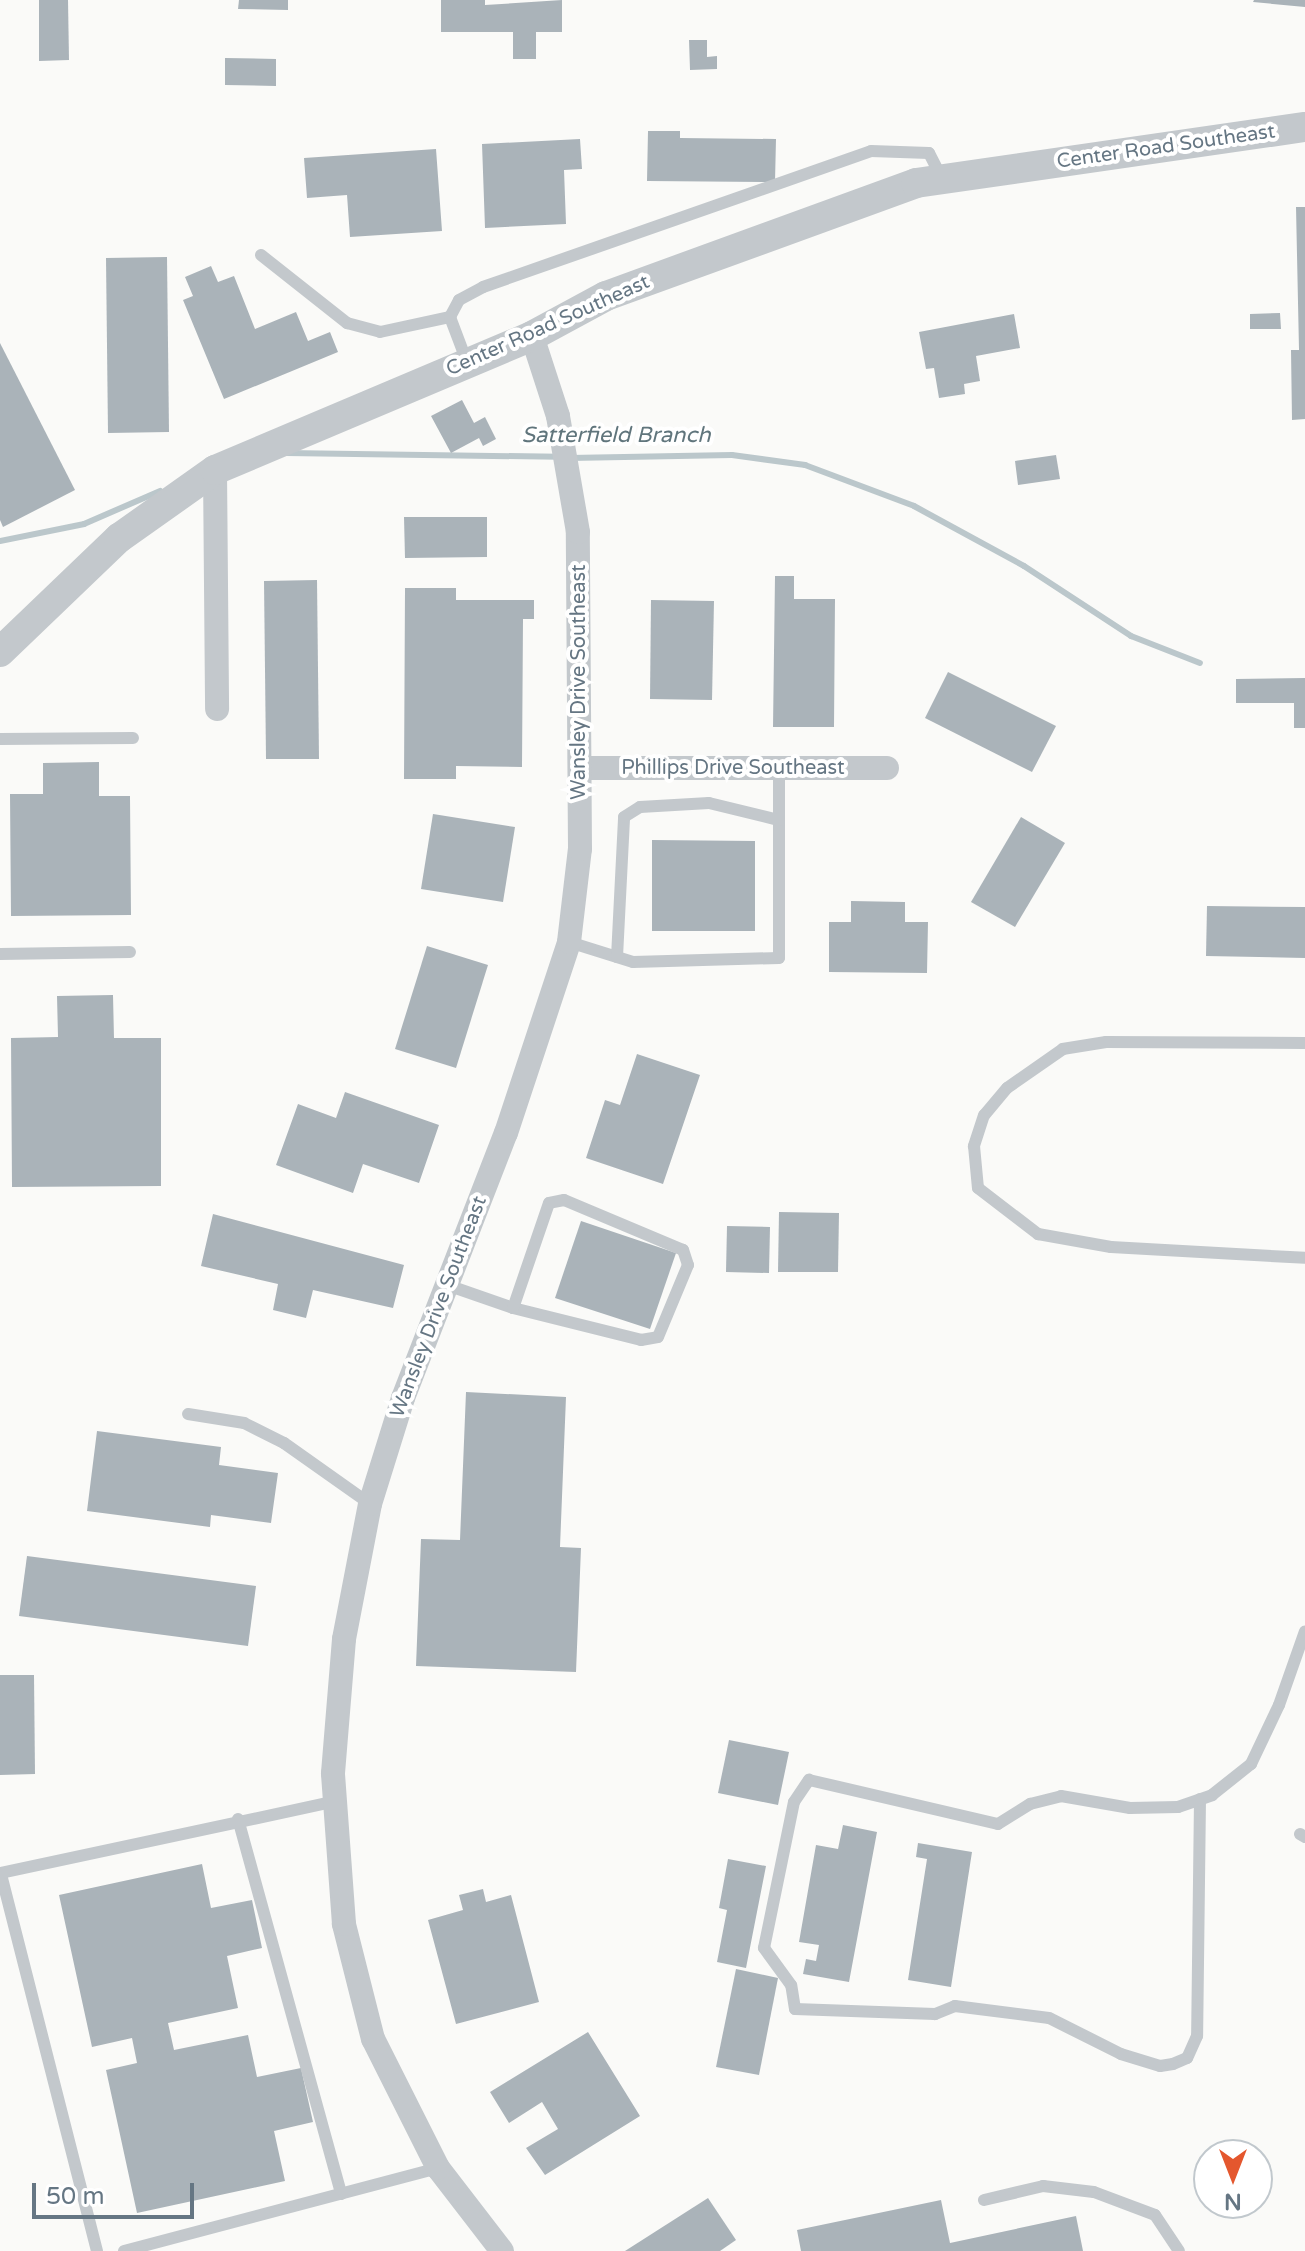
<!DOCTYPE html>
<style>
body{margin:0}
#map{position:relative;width:1305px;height:2251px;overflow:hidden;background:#fafaf8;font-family:"Varela Round",sans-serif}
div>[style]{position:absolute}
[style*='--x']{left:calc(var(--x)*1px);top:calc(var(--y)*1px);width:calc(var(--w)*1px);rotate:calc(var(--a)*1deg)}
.stream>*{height:6px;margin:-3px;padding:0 3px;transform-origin:3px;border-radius:3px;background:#bbc7cb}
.building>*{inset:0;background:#aab3b9}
.service>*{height:12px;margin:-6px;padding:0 6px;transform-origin:6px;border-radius:6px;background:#c3c8cc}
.minor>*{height:24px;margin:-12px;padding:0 12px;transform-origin:12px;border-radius:12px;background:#c3c8cc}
.tertiary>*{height:30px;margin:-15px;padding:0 15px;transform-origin:15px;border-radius:15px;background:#c3c8cc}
span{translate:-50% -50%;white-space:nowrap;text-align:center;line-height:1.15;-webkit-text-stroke:8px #fff;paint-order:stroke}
.street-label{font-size:20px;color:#657683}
.water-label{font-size:22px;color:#60757c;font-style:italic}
.north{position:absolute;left:1193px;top:2139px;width:80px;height:80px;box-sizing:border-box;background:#fff;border:2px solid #c1c8cd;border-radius:50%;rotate:180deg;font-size:22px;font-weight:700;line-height:32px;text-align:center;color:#657683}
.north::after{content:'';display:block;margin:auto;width:28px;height:36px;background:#e4572e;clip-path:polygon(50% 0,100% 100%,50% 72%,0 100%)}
.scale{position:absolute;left:32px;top:2183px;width:162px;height:36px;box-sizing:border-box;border:4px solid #657683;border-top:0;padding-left:10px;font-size:24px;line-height:28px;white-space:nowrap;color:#657683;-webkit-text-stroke:6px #fff;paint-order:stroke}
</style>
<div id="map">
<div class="stream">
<i style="--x:286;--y:453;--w:273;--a:0.8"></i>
<i style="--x:570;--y:458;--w:162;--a:-1.1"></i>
<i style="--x:732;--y:455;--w:74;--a:7.8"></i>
<i style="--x:805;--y:465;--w:116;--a:20.6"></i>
<i style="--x:914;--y:506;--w:125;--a:28.6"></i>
<i style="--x:1024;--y:566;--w:128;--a:33.2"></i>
<i style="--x:1131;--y:636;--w:74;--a:21.4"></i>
<i style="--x:0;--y:541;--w:86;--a:-11.4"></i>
<i style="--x:84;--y:524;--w:83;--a:-23.5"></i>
</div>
<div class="building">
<i style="clip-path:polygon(39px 0,68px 0,69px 60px,39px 61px)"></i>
<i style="clip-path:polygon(239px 0,288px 0,288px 10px,238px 9px)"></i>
<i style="clip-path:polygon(441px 0,485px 0,485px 5px,562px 0,562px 32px,536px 32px,536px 59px,513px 59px,513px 32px,441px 32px)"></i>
<i style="clip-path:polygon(1254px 0,1305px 0,1305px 7px,1253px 2px)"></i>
<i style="clip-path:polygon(689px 40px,707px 40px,707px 57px,717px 56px,717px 69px,690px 70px)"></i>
<i style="clip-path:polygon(225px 58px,276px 59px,276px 86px,225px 85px)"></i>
<i style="clip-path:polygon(648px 131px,680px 131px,680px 138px,776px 139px,775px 182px,647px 181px)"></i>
<i style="clip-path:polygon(580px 139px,582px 169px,564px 170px,566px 224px,485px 228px,482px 144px)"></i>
<i style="clip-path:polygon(436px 149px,442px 231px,350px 237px,347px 195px,307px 198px,304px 158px)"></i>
<i style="clip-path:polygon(1296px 207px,1305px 207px,1305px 419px,1292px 420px,1291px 350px,1299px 350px)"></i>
<i style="clip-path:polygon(167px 257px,169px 432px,108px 433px,106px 258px)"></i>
<i style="clip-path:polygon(211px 266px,218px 282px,234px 276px,255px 329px,296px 312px,308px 341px,330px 332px,338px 352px,224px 399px,183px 300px,193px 296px,185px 277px)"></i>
<i style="clip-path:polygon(1280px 313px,1281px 329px,1250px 329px,1250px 314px)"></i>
<i style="clip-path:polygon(1014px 314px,1020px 348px,976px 356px,980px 381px,964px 384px,965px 394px,939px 398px,934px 368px,926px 369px,919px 332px)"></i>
<i style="clip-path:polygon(0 343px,75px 490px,3px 527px,0 520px)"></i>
<i style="clip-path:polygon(462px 400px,474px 423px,485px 417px,496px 439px,483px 446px,479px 438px,451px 453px,431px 416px)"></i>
<i style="clip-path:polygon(1056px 455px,1060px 479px,1018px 485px,1015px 461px)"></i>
<i style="clip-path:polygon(404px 517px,487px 517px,487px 557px,405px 558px)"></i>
<i style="clip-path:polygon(775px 576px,794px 576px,794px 599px,835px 599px,834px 727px,773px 727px)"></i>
<i style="clip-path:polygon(317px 580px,319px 759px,266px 759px,264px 581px)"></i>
<i style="clip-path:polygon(405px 588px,456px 588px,456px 600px,534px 600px,534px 619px,523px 619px,522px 767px,456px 766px,456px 779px,404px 779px)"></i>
<i style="clip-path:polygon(651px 600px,714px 601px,712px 700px,650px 699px)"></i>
<i style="clip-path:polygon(948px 672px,1056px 726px,1032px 772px,925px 718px)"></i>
<i style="clip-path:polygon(1305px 678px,1305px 728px,1294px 728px,1294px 703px,1236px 703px,1236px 679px)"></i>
<i style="clip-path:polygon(99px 762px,99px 796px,130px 796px,131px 915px,11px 916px,10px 794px,43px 794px,43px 763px)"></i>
<i style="clip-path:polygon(433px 814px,515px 827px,503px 902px,421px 889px)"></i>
<i style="clip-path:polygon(1021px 817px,1065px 843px,1015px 927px,971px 902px)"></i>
<i style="clip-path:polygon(652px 840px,755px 841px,755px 931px,652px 931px)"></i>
<i style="clip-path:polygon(851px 901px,905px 902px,905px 922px,928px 922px,927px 973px,829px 972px,829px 922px,851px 922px)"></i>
<i style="clip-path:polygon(1207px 906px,1305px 907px,1305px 958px,1206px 956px)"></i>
<i style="clip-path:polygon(427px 946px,488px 965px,456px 1068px,395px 1049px)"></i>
<i style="clip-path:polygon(113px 995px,114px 1038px,161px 1038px,161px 1186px,12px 1187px,11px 1038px,58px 1037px,57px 996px)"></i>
<i style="clip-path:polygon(637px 1054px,700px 1075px,663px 1184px,586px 1158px,605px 1100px,620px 1105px)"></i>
<i style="clip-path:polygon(345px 1092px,439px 1125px,419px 1183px,363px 1164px,353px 1193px,276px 1165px,298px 1104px,336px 1118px)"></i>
<i style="clip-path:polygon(779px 1212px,839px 1213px,838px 1272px,778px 1272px)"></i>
<i style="clip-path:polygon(213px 1214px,404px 1265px,393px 1308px,313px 1290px,306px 1318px,273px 1310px,278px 1284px,201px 1266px)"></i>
<i style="clip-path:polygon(581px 1221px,676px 1253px,650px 1329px,555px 1298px)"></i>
<i style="clip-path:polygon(727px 1226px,770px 1227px,769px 1273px,726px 1272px)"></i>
<i style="clip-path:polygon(466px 1392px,566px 1397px,560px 1547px,581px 1548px,576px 1672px,416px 1666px,421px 1539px,460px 1540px)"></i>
<i style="clip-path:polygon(97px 1431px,221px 1447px,219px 1465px,278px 1473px,271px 1523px,211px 1515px,210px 1527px,87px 1511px)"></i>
<i style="clip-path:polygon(27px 1556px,256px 1586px,248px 1646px,19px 1616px)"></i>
<i style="clip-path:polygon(0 1675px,34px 1675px,35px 1774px,0 1775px)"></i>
<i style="clip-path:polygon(729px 1740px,789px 1752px,778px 1805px,718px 1793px)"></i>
<i style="clip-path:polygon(843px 1825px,877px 1832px,849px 1982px,803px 1974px,806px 1959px,816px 1961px,819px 1945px,799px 1942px,816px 1845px,838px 1849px)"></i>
<i style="clip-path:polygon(918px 1843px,972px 1852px,951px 1987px,908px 1980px,927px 1859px,916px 1857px)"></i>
<i style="clip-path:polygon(728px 1859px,766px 1866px,746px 1968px,717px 1962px,727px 1910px,719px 1908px)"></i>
<i style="clip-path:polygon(202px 1864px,211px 1908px,252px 1900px,262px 1948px,227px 1956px,238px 2008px,168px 2023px,174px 2050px,248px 2035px,257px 2077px,301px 2068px,313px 2122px,274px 2131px,285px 2181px,137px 2213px,106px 2070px,137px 2063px,132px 2038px,92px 2047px,59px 1895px)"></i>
<i style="clip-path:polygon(483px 1889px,486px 1902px,511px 1895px,539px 2002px,456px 2024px,428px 1920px,463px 1910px,459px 1895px)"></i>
<i style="clip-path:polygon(736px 1969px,778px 1978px,759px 2075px,716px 2067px)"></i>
<i style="clip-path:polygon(588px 2032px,640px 2116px,545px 2175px,526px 2148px,558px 2129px,542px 2102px,509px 2123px,490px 2092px)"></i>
<i style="clip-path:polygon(708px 2198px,736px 2240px,720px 2251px,625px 2251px)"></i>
<i style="clip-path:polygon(941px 2200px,950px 2243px,1076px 2216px,1083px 2251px,801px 2251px,797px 2230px)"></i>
</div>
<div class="service">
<i style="--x:261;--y:255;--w:110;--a:38.3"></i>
<i style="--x:347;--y:323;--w:34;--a:15"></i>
<i style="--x:380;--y:332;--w:72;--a:-12.1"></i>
<i style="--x:467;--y:362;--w:48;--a:-110.7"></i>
<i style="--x:450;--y:317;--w:19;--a:-62"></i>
<i style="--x:459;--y:300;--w:27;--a:-28"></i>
<i style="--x:483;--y:287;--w:411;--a:-19.3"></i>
<i style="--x:871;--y:151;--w:58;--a:2"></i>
<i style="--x:929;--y:153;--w:29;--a:63"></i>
<i style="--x:0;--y:739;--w:133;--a:-0.4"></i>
<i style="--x:569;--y:942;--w:67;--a:17.4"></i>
<i style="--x:633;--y:962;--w:146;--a:-1.6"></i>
<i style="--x:779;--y:958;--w:190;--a:-90"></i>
<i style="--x:0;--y:954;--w:130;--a:-0.9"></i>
<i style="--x:617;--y:957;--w:140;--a:-87.1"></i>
<i style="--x:624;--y:817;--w:19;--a:-32"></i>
<i style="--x:640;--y:807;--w:69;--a:-3.3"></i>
<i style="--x:709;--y:803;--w:72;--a:13.7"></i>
<i style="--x:1305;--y:1043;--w:199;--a:-179.7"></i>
<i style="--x:1106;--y:1042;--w:44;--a:170.8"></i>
<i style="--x:1063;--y:1049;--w:68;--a:145.1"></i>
<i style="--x:1007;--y:1088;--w:35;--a:130"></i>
<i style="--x:984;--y:1115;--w:33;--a:108"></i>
<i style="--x:974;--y:1146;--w:42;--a:84.6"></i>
<i style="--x:978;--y:1188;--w:76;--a:37.5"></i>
<i style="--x:1038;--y:1234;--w:74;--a:10.1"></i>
<i style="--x:1111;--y:1247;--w:194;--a:3.2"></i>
<i style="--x:447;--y:1285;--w:70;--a:19.2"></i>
<i style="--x:513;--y:1308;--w:132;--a:14"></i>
<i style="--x:641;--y:1340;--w:17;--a:-10"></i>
<i style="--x:658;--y:1337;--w:78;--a:-67.4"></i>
<i style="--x:688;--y:1265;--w:16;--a:-108"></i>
<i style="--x:683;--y:1250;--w:129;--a:-157.2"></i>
<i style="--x:564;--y:1200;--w:15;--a:169"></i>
<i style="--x:549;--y:1203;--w:111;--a:108.9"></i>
<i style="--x:188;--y:1414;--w:57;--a:9.1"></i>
<i style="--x:244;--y:1423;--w:45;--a:26.6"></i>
<i style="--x:284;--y:1443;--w:105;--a:35.3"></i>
<i style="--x:1200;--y:1799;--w:237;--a:90.7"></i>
<i style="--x:1197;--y:2036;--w:24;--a:114"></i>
<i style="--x:1187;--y:2058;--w:15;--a:157"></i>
<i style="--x:1173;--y:2064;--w:13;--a:171"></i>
<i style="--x:1160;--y:2066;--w:41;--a:-162.9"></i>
<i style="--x:1121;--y:2054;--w:80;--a:-153.4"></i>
<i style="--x:1049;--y:2018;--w:95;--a:-172.7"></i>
<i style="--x:955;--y:2006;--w:22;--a:158"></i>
<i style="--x:935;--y:2014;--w:140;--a:-178"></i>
<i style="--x:795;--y:2009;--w:24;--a:-99"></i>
<i style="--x:791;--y:1985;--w:46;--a:-126.1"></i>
<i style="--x:764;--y:1948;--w:149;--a:-78.4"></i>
<i style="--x:794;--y:1802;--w:27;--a:-56"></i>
<i style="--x:809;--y:1780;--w:194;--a:13.1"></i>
<i style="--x:998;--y:1824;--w:38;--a:-32"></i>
<i style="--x:1030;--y:1804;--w:32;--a:-14"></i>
<i style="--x:1061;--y:1796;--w:70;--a:9.9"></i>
<i style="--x:1130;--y:1808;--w:48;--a:-1.2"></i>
<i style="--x:1178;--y:1807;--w:36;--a:-19"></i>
<i style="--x:1212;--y:1795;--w:50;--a:-38.5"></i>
<i style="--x:1251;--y:1764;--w:65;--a:-64.6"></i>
<i style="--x:1279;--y:1705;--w:78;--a:-70.6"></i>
<i style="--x:238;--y:1819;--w:389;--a:74.6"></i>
<i style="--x:1300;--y:1834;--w:6;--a:31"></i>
<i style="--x:984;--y:2200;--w:61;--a:-13.3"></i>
<i style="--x:1043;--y:2186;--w:51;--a:6.7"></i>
<i style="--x:1094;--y:2192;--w:65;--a:20.7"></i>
<i style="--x:1155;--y:2215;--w:43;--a:56.3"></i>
<i style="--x:97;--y:2251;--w:390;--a:-104.3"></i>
<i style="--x:1;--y:1873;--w:340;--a:-12.1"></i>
<i style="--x:124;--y:2251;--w:325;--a:-14.8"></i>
</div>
<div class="minor">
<i style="--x:215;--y:470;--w:239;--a:89.5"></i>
<i style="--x:580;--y:768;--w:307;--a:0"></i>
<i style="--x:502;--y:2251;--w:105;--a:-127.6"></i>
<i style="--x:438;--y:2168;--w:144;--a:-116.7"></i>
<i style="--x:373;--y:2039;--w:119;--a:-104.2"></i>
<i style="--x:344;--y:1924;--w:151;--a:-94.2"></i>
<i style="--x:333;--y:1773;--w:134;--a:-85.3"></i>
<i style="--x:344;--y:1639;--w:137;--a:-79.1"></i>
<i style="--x:370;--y:1504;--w:111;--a:-72.7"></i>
<i style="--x:403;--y:1398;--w:284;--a:-68.8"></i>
<i style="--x:506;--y:1133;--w:201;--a:-71.7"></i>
<i style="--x:569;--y:942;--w:94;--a:-83.3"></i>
<i style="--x:580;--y:849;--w:317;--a:-90.4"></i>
<i style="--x:578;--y:532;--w:118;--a:-99.8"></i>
<i style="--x:558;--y:416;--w:84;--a:-108"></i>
</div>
<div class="tertiary">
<i style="--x:0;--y:652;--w:165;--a:-43.8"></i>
<i style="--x:119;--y:538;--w:118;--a:-35.3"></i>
<i style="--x:215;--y:470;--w:344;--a:-22.9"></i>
<i style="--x:532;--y:336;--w:84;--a:-28.4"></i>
<i style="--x:606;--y:296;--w:330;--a:-20"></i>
<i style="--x:916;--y:183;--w:393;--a:-8.2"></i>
</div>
<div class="street-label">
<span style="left:1166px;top:147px;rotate:-8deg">Center Road Southeast</span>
<span style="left:548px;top:326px;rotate:-24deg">Center Road Southeast</span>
<span style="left:579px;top:682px;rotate:-90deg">Wansley Drive Southeast</span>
<span style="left:733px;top:768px">Phillips Drive Southeast</span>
<span style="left:439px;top:1307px;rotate:-69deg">Wansley Drive Southeast</span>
</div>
<div class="water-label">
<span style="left:616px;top:436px">Satterfield Branch</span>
</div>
<div class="north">N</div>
<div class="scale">50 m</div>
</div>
